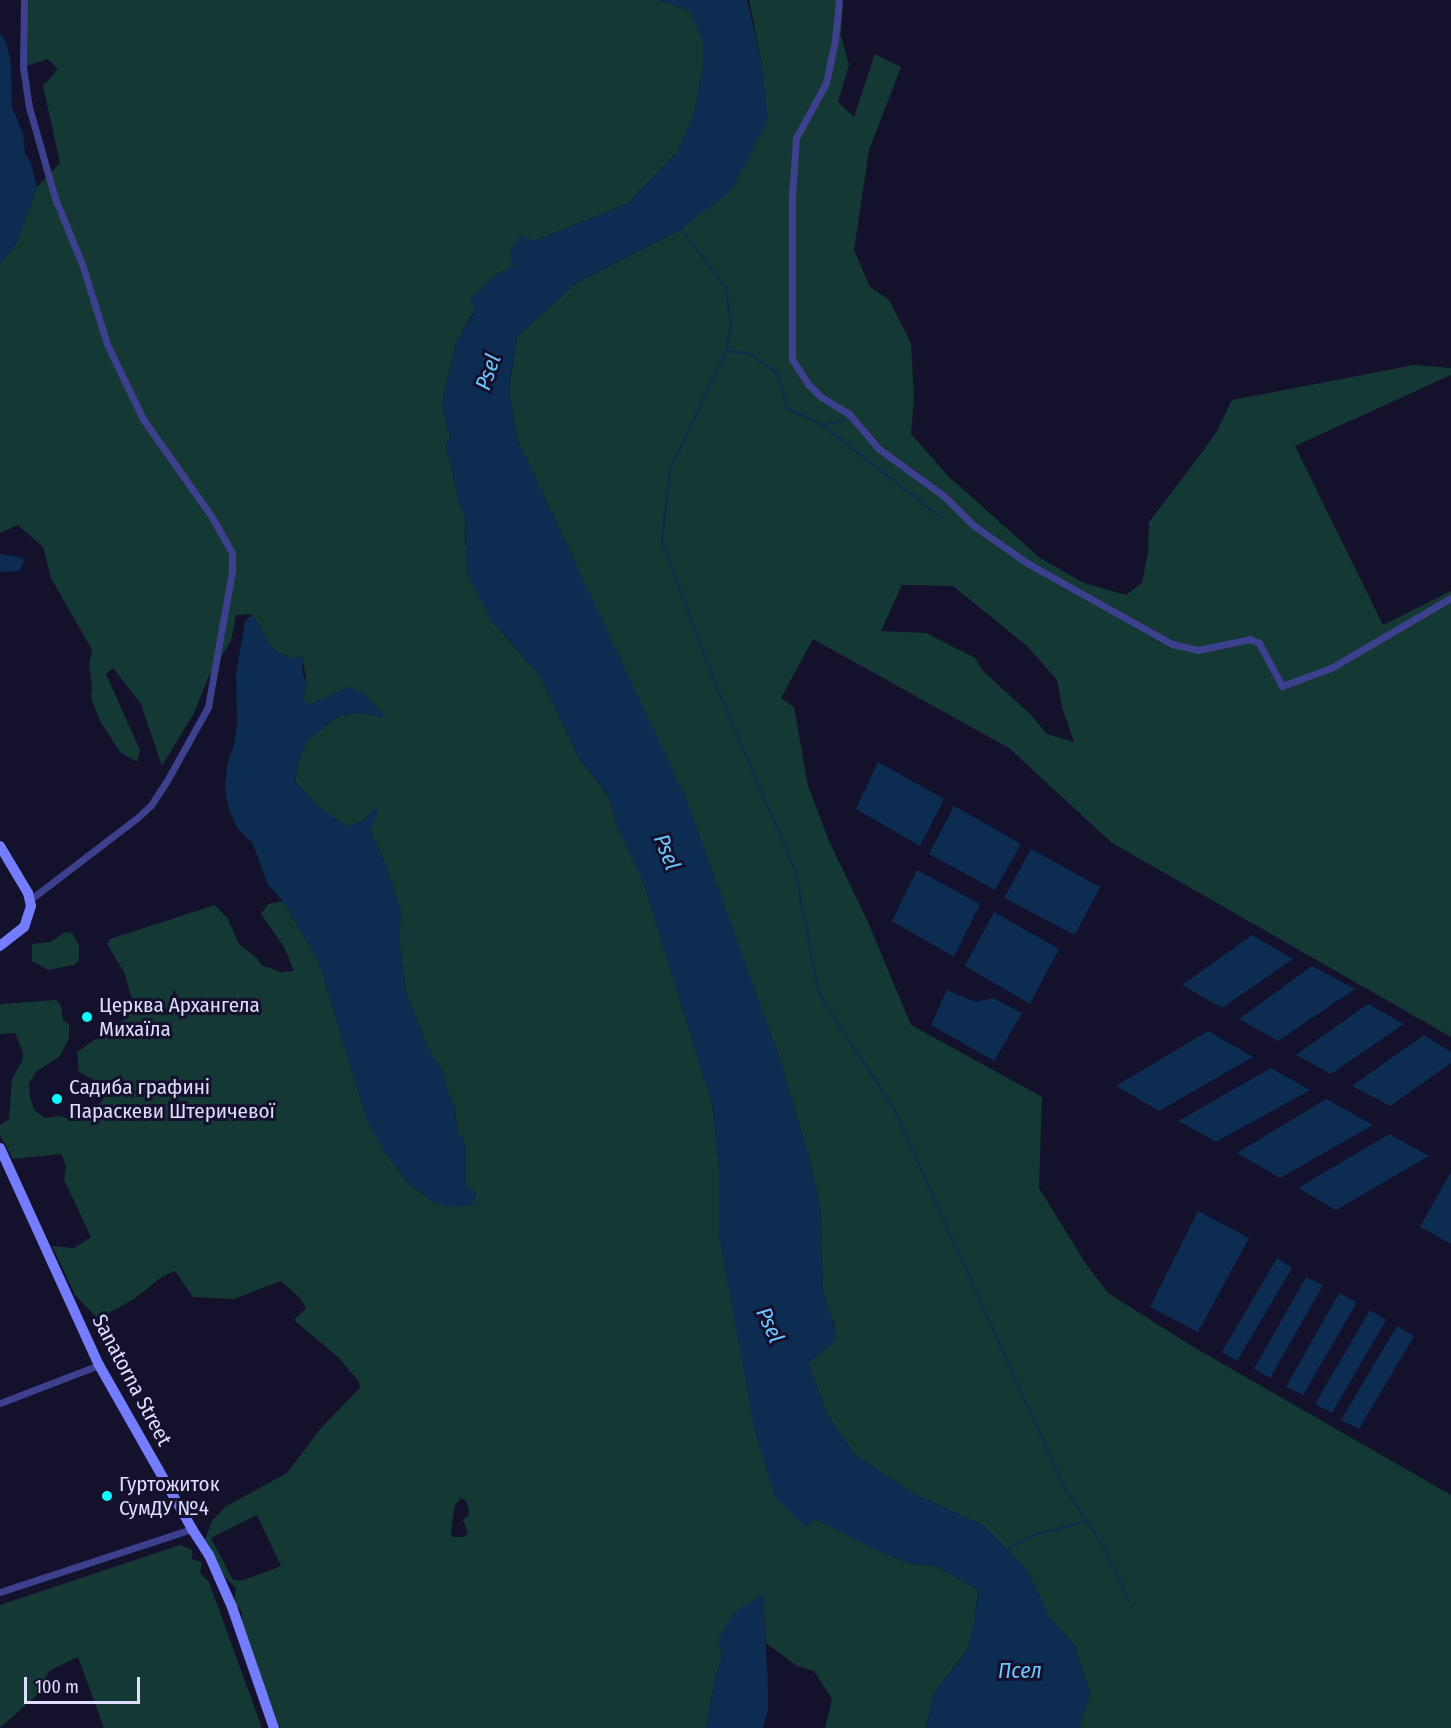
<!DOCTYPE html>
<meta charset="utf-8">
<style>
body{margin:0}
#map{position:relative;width:1451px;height:1728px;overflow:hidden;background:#14112d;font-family:"Fira Sans Condensed",sans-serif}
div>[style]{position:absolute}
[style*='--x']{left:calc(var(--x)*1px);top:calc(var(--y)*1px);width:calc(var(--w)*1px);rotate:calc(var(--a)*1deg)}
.green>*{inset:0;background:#143833}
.water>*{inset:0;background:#0c2c51}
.stream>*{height:2px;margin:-1px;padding:0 1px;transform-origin:1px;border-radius:1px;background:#0c2c51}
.minor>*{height:7px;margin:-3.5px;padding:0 3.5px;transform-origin:3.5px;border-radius:3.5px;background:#3c408d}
.secondary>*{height:10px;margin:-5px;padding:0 5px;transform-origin:5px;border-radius:5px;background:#757dff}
.dots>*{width:16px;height:16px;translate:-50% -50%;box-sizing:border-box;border:3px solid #14112d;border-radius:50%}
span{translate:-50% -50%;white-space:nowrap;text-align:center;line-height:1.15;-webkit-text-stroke:6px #14112d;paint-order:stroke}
.poi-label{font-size:21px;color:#dfdeff}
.left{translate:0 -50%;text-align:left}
.street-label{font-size:21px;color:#dfdeff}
.water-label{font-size:22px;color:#6cc8ff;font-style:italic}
.scale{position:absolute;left:24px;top:1677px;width:116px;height:27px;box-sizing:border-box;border:3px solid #dfdeff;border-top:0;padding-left:8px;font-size:18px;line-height:21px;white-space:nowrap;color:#dfdeff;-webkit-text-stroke:4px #14112d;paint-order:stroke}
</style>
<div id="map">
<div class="green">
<i style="clip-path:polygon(evenodd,24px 0,659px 0,689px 11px,703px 40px,703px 67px,694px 113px,678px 151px,627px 204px,534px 241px,513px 266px,495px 276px,456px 342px,442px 404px,450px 438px,445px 446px,452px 468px,459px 504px,465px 515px,465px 544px,491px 620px,540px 676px,579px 758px,608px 795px,617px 827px,642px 878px,712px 1103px,719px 1167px,719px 1236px,724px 1255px,815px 1519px,907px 1563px,935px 1566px,978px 1590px,974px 1624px,967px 1650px,934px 1693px,926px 1728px,825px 1728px,832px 1699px,814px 1671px,797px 1666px,766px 1643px,763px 1596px,719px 1638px,722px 1658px,715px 1678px,706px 1728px,280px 1728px,242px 1629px,242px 1612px,234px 1603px,236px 1588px,224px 1576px,204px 1542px,212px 1521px,225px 1507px,287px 1473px,321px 1428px,360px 1388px,359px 1382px,340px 1359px,294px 1320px,306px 1308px,300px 1298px,281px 1281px,234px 1299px,193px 1297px,175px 1271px,163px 1276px,134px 1299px,98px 1319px,75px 1295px,52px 1246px,74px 1248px,91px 1237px,64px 1180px,66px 1166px,61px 1154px,13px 1159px,0 1135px,0 1125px,9px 1119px,12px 1079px,22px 1061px,23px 1053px,15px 1033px,0 1034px,0 1004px,56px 1000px,61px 1006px,63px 1020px,69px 1024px,69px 1038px,60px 1056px,36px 1072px,29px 1083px,30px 1097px,34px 1110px,45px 1118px,60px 1116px,70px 1119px,83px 1114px,92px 1116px,110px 1088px,79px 1072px,77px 1052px,126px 1018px,132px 1000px,125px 974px,107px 944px,110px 939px,215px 905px,228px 919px,239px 944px,258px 959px,261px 965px,281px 972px,294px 971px,284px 947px,261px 914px,268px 904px,283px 901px,319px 962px,367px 1120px,385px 1153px,409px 1184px,435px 1203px,466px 1185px,466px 1146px,457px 1130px,455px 1107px,448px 1093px,443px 1072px,429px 1050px,406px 992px,399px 940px,401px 912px,387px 868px,370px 830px,375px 808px,363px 821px,347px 827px,320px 808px,295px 781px,298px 764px,307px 740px,337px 717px,356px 713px,385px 717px,308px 705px,303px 699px,307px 683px,302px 656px,292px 659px,272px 648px,252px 614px,236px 615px,231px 641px,208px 678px,194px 713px,162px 766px,141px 704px,113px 668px,106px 674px,140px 750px,137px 762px,120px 752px,100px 721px,91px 698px,92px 685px,89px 666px,92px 650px,51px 578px,43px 547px,18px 525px,0 533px,0 264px,17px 242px,37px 187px,60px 163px,43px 86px,58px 69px,48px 59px,23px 67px,24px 0,461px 1498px,465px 1500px,468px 1506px,469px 1515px,463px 1520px,468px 1533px,464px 1537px,454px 1537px,451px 1534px,452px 1523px,455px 1505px,461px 1498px,24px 0,257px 1515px,281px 1566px,244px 1580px,233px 1580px,211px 1538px,257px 1515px)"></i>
<i style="clip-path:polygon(evenodd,749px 0,843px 0,841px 35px,849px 65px,838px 102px,854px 117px,875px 54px,901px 67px,869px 150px,854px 250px,870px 287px,889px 300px,911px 343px,914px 398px,911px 434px,948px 476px,1040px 558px,1084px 583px,1126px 595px,1142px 583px,1148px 552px,1149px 522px,1200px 455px,1217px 431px,1232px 400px,1414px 365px,1451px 368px,1451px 375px,1295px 446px,1383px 625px,1451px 591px,1451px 1037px,1112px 843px,1009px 748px,813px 639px,781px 698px,794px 707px,808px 786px,829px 841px,868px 922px,911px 1025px,1042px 1097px,1039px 1188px,1086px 1264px,1108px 1293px,1190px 1345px,1451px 1495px,1451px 1728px,1079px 1728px,1090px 1694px,1075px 1646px,1049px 1616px,1027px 1570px,984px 1526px,916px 1495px,854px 1454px,828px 1416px,808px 1363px,833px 1343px,835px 1323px,829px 1316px,823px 1291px,821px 1212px,811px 1164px,778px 1053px,575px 562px,518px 441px,509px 392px,517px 337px,576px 283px,680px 230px,762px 65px,749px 0,902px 585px,953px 586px,1028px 647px,1057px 680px,1062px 707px,1074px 742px,1047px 734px,1030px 714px,982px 670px,975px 658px,926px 633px,881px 631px,902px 585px)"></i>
<i style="clip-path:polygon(65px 932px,72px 933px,79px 945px,79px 960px,74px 965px,48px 970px,32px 961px,32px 944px,51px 942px)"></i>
<i style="clip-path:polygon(180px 1545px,192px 1550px,192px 1559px,202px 1562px,200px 1573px,209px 1582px,262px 1728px,104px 1728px,78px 1657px,49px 1671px,38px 1694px,0 1728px,0 1605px)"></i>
</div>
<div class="water">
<i style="clip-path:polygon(659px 0,747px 0,762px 65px,768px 120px,732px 190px,680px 230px,576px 283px,517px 337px,509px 392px,518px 441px,686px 798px,778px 1053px,811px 1164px,821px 1212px,823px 1291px,837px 1336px,833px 1343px,808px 1363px,828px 1416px,854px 1454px,916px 1495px,984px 1526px,1027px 1570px,1049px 1616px,1075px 1646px,1090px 1694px,1079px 1728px,926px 1728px,934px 1693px,967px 1650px,974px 1624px,978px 1590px,935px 1566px,907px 1563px,874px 1549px,815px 1519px,805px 1527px,775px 1497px,755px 1432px,719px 1236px,719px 1167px,712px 1103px,642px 878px,617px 827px,608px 794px,579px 758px,540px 676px,491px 620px,467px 574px,465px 515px,459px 504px,452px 468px,445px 446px,450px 438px,442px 404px,456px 342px,475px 312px,471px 298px,495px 276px,513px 266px,510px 252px,521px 235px,534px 241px,627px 204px,678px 151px,694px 113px,703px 67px,703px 40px,689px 11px)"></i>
<i style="clip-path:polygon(0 33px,7px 45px,11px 64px,12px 107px,23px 134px,25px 153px,31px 164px,37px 187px,17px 242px,0 264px)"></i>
<i style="clip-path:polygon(0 554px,15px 556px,25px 560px,19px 571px,0 572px)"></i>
<i style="clip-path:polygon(252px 614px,272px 648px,292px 659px,302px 655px,303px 675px,307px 683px,303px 698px,308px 705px,348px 687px,363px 692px,386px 718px,356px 713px,337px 717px,307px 740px,298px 764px,295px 781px,320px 808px,347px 827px,363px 821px,375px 808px,377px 814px,370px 830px,387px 868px,401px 912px,399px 940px,406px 992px,429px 1050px,443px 1072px,448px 1093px,455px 1107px,457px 1130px,466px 1146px,466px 1185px,477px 1194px,472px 1205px,447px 1207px,435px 1203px,409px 1184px,385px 1153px,367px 1120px,319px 962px,283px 901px,268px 885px,253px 844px,237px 828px,229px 809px,225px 790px,227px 765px,234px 745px,237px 724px,236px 673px,245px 622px)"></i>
<i style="clip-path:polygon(878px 762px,944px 799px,920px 846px,856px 809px)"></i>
<i style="clip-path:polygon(954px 806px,1021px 844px,995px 890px,929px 854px)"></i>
<i style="clip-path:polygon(1031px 849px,1100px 887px,1075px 935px,1004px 898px)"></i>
<i style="clip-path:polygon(917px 870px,980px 904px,954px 957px,892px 921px)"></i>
<i style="clip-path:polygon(994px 912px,1059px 949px,1030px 1004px,965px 966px)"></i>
<i style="clip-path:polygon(1252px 935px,1293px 959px,1222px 1008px,1182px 985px)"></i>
<i style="clip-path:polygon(1312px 966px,1355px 989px,1278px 1041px,1239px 1019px)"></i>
<i style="clip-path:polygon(947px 990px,976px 1002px,993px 998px,1022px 1013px,994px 1061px,931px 1025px)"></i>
<i style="clip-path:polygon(1368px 1004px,1404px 1024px,1331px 1074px,1296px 1055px)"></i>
<i style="clip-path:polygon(1208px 1031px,1253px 1057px,1159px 1111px,1116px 1086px)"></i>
<i style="clip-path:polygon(1424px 1035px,1451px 1052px,1451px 1063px,1390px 1106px,1352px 1086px)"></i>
<i style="clip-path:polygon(1271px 1068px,1310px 1090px,1216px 1142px,1178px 1121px)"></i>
<i style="clip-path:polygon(1326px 1099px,1373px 1125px,1280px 1178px,1237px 1153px)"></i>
<i style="clip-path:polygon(1389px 1134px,1429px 1156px,1336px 1210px,1298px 1188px)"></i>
<i style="clip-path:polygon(1451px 1172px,1451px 1244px,1420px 1227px)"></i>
<i style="clip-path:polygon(1198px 1211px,1249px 1238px,1198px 1332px,1150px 1307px)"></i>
<i style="clip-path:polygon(1277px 1258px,1292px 1268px,1237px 1361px,1222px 1352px)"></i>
<i style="clip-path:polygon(1306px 1277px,1323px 1285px,1270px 1378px,1254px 1369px)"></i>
<i style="clip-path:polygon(1339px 1293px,1357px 1302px,1303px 1395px,1286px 1387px)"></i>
<i style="clip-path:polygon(1370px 1310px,1386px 1320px,1332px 1413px,1315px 1404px)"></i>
<i style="clip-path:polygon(1397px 1326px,1414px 1336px,1359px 1429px,1341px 1420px)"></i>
<i style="clip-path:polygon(763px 1595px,768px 1685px,768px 1710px,763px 1728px,706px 1728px,715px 1678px,722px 1658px,719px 1638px,734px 1612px)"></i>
</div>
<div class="stream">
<i style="--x:680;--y:228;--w:76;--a:52.5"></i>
<i style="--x:726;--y:288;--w:37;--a:82"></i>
<i style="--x:731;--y:325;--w:26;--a:101"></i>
<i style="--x:726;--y:351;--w:25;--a:7"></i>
<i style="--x:751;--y:354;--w:34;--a:37"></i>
<i style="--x:778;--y:374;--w:35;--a:75"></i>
<i style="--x:787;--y:408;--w:39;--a:26"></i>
<i style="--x:822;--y:425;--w:148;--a:37.9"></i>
<i style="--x:726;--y:351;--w:132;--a:115.2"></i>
<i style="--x:670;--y:470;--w:71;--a:96.4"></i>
<i style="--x:662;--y:541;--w:148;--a:69.5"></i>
<i style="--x:714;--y:680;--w:207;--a:66.9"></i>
<i style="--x:795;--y:870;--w:126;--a:79"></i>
<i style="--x:819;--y:994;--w:137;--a:56.9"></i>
<i style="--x:894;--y:1109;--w:417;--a:65.8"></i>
<i style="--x:1065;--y:1489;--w:71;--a:56.5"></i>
<i style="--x:1104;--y:1548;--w:59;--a:64.7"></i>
<i style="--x:823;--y:425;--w:22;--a:-13"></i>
<i style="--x:1005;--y:1551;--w:30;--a:-30"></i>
<i style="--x:1031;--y:1536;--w:57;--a:-15.3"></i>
</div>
<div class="minor">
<i style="--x:24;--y:0;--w:67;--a:90.9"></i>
<i style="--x:23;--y:67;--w:40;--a:81.5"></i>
<i style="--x:29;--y:107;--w:95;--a:74.1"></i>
<i style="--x:55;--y:198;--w:71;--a:67.8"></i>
<i style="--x:82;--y:264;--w:84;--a:72.6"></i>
<i style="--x:107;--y:344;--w:83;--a:64.4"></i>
<i style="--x:143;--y:419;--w:120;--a:54.9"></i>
<i style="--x:212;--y:517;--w:41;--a:60.9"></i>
<i style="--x:232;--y:553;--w:18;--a:90"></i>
<i style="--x:232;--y:571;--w:138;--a:100"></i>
<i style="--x:208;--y:707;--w:82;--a:119.1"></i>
<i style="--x:168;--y:779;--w:31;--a:123"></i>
<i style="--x:151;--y:805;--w:19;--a:137"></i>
<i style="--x:137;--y:818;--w:133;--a:142.6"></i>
<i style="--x:839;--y:0;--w:40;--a:95.7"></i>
<i style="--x:835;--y:40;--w:44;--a:101.8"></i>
<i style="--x:826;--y:83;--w:63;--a:118.6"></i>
<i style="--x:796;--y:138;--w:59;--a:93.9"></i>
<i style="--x:792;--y:197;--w:162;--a:90"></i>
<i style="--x:792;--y:359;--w:30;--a:57"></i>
<i style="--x:808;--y:384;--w:18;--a:45"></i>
<i style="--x:821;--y:397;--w:33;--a:31"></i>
<i style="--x:849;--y:414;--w:46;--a:49.4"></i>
<i style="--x:879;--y:449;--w:80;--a:35.9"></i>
<i style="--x:944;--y:496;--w:41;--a:45"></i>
<i style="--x:973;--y:525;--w:66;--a:35.1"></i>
<i style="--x:1027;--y:563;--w:166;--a:29.2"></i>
<i style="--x:1172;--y:644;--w:27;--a:13"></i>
<i style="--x:1198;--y:650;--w:53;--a:-11.9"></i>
<i style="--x:1250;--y:639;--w:10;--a:24"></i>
<i style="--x:1259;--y:643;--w:49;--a:61.9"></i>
<i style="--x:1282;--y:686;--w:52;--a:-20.2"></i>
<i style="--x:1331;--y:668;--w:139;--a:-30.3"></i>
<i style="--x:0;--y:1403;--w:106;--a:-21"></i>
<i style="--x:0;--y:1592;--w:202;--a:-18.2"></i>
</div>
<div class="secondary">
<i style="--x:0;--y:846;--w:55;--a:59.2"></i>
<i style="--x:28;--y:893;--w:13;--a:77"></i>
<i style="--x:31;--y:906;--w:22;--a:108"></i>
<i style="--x:24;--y:927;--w:31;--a:142"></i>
<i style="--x:0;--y:1148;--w:239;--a:65.5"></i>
<i style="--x:99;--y:1365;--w:189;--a:60.4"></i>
<i style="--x:192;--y:1529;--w:31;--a:57"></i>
<i style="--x:209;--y:1555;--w:57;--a:66.1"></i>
<i style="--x:232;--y:1607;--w:128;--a:70.9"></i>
</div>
<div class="dots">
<i style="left:87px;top:1017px;background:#0afcff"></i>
<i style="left:57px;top:1099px;background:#0afcff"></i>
<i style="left:107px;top:1496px;background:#0afcff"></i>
</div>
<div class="poi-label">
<span class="left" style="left:99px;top:1017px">Церква Архангела<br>Михаїла</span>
<span class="left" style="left:69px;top:1099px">Садиба графині<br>Параскеви Штеричевої</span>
<span class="left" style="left:119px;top:1496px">Гуртожиток<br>СумДУ №4</span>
</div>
<div class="street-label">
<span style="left:132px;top:1380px;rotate:62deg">Sanatorna Street</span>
</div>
<div class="water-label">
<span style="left:488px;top:372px;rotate:-71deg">Psel</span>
<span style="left:667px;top:852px;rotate:68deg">Psel</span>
<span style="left:770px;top:1325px;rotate:65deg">Psel</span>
<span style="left:1020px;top:1671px">Псел</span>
</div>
<div class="scale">100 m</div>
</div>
